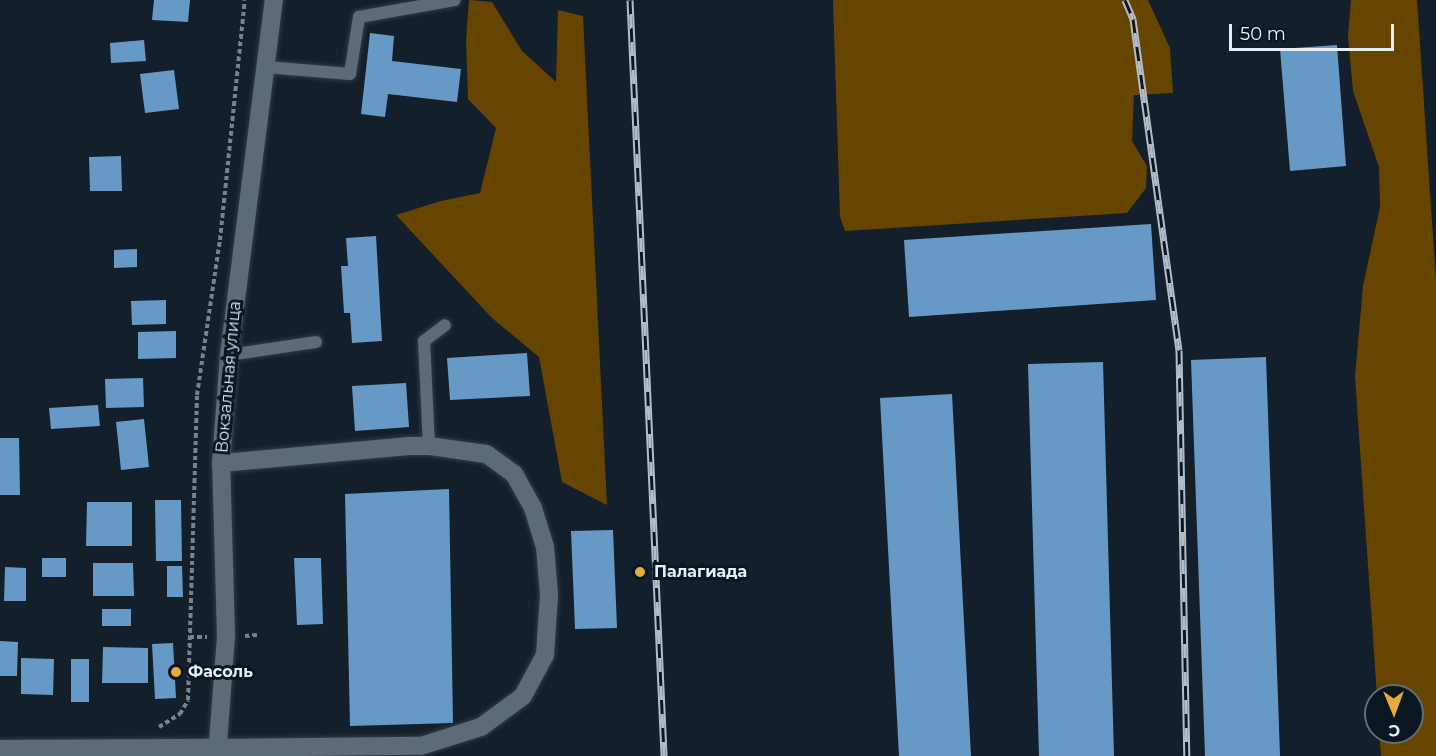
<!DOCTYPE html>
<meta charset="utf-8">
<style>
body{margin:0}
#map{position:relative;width:1436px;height:756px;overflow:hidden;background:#131f2a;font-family:Montserrat,sans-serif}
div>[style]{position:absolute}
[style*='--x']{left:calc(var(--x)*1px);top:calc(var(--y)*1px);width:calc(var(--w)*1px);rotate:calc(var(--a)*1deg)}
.forest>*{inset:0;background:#664500}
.building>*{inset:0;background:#6799c7}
.path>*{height:4px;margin-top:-2px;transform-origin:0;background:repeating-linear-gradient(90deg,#78828b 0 4.5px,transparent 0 7.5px)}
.roads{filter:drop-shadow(0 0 2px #343c44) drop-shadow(0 0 2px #343c44)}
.lane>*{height:12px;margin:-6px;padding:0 6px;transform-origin:6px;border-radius:6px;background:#5d6a78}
.street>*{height:18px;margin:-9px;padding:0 9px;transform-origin:9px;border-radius:9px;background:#5d6a78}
.secondary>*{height:18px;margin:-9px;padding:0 9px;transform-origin:9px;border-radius:9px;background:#5d6a78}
.rail>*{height:7px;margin-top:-3.5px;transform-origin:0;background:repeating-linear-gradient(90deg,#0a1620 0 14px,#b4bdc5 0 28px);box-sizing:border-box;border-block:2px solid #b4bdc5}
.dots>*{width:16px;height:16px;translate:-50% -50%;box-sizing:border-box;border:3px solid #0a1620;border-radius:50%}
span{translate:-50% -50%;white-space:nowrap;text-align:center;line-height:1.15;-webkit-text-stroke:6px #0a1620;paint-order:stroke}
.street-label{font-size:16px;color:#e7eff6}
.poi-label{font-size:16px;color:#e7eff6;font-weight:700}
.left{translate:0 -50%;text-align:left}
.north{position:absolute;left:1364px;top:684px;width:60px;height:60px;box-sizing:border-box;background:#0a1620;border:2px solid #626d76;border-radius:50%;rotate:179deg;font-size:16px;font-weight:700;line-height:24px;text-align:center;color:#e7eff6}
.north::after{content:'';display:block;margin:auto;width:21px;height:27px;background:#eaaa39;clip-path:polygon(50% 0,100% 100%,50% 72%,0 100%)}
.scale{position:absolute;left:1229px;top:24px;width:165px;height:27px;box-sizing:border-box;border:3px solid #e7eff6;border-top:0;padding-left:8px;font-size:18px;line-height:21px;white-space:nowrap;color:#e7eff6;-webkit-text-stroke:4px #0a1620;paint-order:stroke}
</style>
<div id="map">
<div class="forest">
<i style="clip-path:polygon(469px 0,492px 2px,522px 51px,556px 82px,558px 10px,583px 16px,607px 505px,562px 482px,539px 357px,492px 318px,396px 215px,441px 201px,480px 193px,496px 128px,468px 99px,466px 40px)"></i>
<i style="clip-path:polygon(833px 0,1148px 0,1170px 48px,1173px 93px,1134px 95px,1132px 141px,1147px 166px,1146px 188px,1127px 213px,845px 231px,840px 217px)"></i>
<i style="clip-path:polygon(1351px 0,1417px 0,1436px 281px,1436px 756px,1381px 756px,1379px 732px,1412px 732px,1412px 696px,1377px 696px,1355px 377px,1363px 286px,1380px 207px,1379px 167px,1353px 91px,1348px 36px)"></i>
</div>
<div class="building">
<i style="clip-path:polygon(154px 0,190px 0,188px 22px,152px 20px)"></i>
<i style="clip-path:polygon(370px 33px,394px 36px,392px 61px,461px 69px,457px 102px,388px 94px,385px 117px,361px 114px)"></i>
<i style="clip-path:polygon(144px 40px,146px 61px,111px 63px,110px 43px)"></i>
<i style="clip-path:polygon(1337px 45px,1346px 166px,1290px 171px,1280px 49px)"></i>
<i style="clip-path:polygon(174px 70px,179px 109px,145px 113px,140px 74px)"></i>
<i style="clip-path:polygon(121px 156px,122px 191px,90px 191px,89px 157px)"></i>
<i style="clip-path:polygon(1151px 224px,1156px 300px,909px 317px,904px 240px)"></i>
<i style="clip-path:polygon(376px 236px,382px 341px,352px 343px,350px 313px,344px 313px,341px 266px,348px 266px,346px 238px)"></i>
<i style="clip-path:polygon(137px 249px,137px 267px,114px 268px,114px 250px)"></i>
<i style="clip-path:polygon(166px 300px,166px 324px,132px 325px,131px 301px)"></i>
<i style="clip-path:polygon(176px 331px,176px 358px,138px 359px,138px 332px)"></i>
<i style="clip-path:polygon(527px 353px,530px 396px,450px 400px,447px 358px)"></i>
<i style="clip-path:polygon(1266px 357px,1280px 756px,1205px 756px,1191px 360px)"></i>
<i style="clip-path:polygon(1103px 362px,1114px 756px,1039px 756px,1028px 364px)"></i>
<i style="clip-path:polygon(143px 378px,144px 407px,106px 408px,105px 379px)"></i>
<i style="clip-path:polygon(406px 383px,409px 427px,355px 431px,352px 386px)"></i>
<i style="clip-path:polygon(952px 394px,971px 756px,899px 756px,880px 398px)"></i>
<i style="clip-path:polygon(98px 405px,100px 426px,51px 429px,49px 408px)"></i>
<i style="clip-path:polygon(144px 419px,149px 467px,121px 470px,116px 422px)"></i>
<i style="clip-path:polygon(0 438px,19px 438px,20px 495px,0 495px)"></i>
<i style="clip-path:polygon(449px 489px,453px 723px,350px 726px,345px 494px)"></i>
<i style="clip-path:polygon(155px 500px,181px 500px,182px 561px,156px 561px)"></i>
<i style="clip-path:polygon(87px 502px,132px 502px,132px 546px,86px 546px)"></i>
<i style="clip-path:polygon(613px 530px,617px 628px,575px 629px,571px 531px)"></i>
<i style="clip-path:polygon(42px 558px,66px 558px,66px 577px,42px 577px)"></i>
<i style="clip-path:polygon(294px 558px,321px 558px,323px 624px,297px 625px)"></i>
<i style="clip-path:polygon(93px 563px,133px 563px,134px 596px,93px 596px)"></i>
<i style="clip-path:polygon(167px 566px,182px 566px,183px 597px,167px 597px)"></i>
<i style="clip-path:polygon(5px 567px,26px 568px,26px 601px,4px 601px)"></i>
<i style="clip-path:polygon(102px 609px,131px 609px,131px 626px,102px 626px)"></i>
<i style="clip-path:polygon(0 641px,18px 642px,17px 676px,0 676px)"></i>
<i style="clip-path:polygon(173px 643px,176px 698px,155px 699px,152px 644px)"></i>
<i style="clip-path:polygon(103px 647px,148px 648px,148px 683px,102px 683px)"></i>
<i style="clip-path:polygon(21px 658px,54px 659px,53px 695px,21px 694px)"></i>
<i style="clip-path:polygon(71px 659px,89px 659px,89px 702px,71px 702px)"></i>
</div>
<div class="path">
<i style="--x:245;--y:636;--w:12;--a:-5"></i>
<i style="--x:190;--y:637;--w:17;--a:0"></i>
<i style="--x:159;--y:727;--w:25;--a:-32"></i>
<i style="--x:180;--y:714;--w:16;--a:-60"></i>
<i style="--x:188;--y:700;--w:305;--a:-88.3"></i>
<i style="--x:197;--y:395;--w:157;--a:-81.6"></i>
<i style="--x:220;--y:240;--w:241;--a:-84.1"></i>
</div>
<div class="roads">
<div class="lane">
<i style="--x:266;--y:67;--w:84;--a:4.8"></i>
<i style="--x:350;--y:74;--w:58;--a:-81"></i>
<i style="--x:359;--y:17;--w:97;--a:-10.1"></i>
<i style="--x:229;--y:355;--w:88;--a:-8.5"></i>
<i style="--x:429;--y:446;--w:105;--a:-92.7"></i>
<i style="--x:424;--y:341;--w:26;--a:-37"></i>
</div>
<div class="street">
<i style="--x:217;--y:748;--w:204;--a:-0.6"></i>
<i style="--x:421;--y:746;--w:63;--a:-17.6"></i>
<i style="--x:481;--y:727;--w:52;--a:-36.4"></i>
<i style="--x:523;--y:696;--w:47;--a:-61.8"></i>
<i style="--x:545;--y:655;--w:61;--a:-86.2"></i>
<i style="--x:549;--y:594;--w:47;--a:-94.9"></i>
<i style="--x:545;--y:547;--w:41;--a:-107.1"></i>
<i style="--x:533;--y:508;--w:39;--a:-119"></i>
<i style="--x:514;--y:474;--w:34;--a:-144"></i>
<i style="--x:486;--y:454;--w:58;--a:-172"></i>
<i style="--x:429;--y:446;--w:20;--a:180"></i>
<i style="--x:409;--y:446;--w:189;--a:174.8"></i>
</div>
<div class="secondary">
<i style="--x:0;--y:749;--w:217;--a:-0.3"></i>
<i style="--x:217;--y:756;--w:119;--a:-85.7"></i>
<i style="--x:226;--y:637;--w:174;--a:-91.6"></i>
<i style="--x:221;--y:463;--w:108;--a:-85.8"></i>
<i style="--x:229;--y:355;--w:358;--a:-82.8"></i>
</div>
</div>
<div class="rail">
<i style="--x:630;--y:0;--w:757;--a:87.42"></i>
<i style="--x:1125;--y:0;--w:21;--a:67"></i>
<i style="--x:1133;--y:19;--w:334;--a:82.1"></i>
<i style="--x:1179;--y:350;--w:406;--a:88.9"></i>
</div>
<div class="dots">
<i style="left:640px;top:572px;background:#eaaa39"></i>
<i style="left:176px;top:672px;background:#eaaa39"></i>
</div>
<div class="street-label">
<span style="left:229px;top:377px;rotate:-85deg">Вокзальная улица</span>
</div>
<div class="poi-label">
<span class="left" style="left:654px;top:572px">Палагиада</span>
<span class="left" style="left:188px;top:672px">Фасоль</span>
</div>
<div class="north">С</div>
<div class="scale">50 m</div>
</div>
